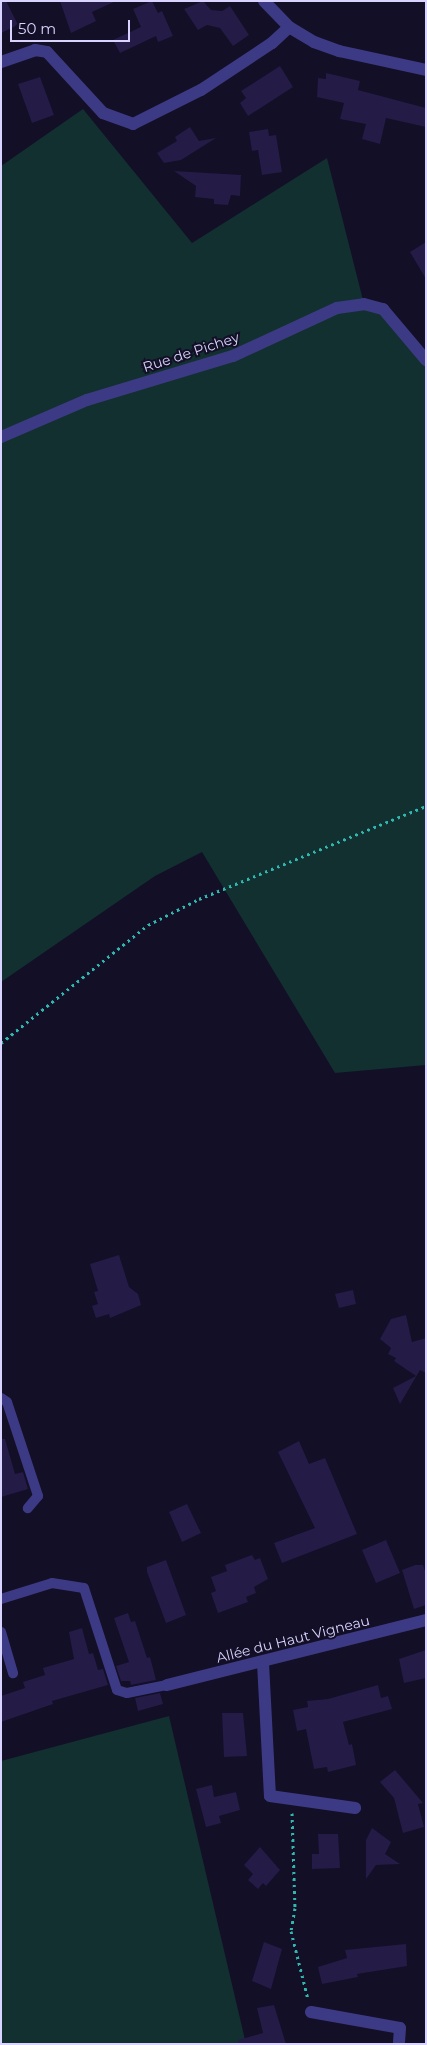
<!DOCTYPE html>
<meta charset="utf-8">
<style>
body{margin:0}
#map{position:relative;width:427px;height:2045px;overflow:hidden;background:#130f26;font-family:Montserrat,sans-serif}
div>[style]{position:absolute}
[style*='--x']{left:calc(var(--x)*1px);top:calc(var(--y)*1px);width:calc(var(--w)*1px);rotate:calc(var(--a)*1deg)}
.green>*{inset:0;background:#12302f}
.building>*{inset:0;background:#241b47}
.path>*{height:3px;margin-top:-1.5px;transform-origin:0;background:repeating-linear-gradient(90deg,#2fb8b0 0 2.5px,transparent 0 6.5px)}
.service>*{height:10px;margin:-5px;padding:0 5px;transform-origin:5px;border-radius:5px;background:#3d3a85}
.minor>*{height:12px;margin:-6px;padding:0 6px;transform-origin:6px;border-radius:6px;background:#3d3a85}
span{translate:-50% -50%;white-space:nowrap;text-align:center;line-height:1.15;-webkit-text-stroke:4px #130f26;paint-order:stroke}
.street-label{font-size:14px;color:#d9d4ff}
.frame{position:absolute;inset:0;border:2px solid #d9d4ff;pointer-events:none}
.scale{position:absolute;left:10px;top:20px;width:120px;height:22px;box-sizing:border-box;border:2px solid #d9d4ff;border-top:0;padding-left:6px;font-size:15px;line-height:18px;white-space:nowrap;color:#d9d4ff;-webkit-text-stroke:4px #130f26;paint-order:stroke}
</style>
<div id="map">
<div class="green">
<i style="clip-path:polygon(83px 109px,192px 243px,327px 158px,364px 304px,383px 309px,426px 360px,426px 1065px,335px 1073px,202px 852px,155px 876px,1px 982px,1px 166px)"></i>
<i style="clip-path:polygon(169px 1716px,246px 2044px,1px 2044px,1px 1761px)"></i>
</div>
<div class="building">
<i style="clip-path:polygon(1px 1px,6px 1px,18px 25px,1px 33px)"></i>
<i style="clip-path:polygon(60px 1px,116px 1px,92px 12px,96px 21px,71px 33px)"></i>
<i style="clip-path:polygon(152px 1px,158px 13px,162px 11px,173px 36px,158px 42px,156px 36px,120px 53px,113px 40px,141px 27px,133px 9px)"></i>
<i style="clip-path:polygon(203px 1px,211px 10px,222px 11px,230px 6px,249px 35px,233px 46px,220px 28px,207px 25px,198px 30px,184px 9px)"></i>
<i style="clip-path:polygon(280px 66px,293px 87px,248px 116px,240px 103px,246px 98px,241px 91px)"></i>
<i style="clip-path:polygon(326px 73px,360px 81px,358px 90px,426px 108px,426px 127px,386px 118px,380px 144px,362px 139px,366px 124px,340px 119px,344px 103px,317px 97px,318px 78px,326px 79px)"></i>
<i style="clip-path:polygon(40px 77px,54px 115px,32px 123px,18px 84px)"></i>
<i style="clip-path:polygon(190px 127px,199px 141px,216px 138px,181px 160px,164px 163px,157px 153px,177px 141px,175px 137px)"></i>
<i style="clip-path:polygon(268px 129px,269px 136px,276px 135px,282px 172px,262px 175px,258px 150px,252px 151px,249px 132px)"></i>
<i style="clip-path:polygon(174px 171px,241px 175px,240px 196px,231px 195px,228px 205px,214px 204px,214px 199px,195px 197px,196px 186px)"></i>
<i style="clip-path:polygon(426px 242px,426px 279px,410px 252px)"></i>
<i style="clip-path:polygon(119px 1255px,129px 1287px,138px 1294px,141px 1305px,110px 1318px,109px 1314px,96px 1318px,92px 1306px,98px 1304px,94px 1292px,98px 1291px,90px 1264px)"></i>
<i style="clip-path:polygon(353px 1290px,356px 1304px,339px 1308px,335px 1294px)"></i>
<i style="clip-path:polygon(406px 1315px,412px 1342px,426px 1338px,426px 1373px,420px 1370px,400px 1404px,393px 1388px,416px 1376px,394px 1361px,396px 1358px,388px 1354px,391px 1348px,380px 1339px,391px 1319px)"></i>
<i style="clip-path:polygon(1px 1439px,5px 1439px,15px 1474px,23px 1472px,28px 1489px,1px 1497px)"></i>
<i style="clip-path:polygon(299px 1441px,309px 1464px,325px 1458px,357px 1534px,282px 1563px,274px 1543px,315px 1528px,278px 1452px)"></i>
<i style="clip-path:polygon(187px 1504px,201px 1533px,182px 1542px,169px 1512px)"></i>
<i style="clip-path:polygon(386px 1540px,400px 1573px,376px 1583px,362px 1550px)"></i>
<i style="clip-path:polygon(252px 1555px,255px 1560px,260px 1558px,268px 1579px,254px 1587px,256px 1593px,246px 1597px,248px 1602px,218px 1613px,211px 1593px,216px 1591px,211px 1577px,227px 1571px,225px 1565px)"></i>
<i style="clip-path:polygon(166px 1560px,186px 1615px,166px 1623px,147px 1572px,147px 1567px)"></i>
<i style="clip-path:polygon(415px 1565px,423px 1565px,426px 1574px,426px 1605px,414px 1609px,402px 1570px)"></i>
<i style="clip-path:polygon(128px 1613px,131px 1622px,135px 1621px,147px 1658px,150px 1657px,156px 1680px,131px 1685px,130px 1681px,121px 1681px,116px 1666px,129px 1662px,114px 1618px)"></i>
<i style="clip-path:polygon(82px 1628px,89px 1654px,93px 1653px,98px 1670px,103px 1669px,108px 1685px,52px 1701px,53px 1704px,1px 1722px,1px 1696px,25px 1688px,23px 1682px,45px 1675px,43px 1668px,74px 1659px,69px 1632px)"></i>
<i style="clip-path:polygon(426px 1650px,426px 1678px,404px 1683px,399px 1659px)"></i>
<i style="clip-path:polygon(378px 1685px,381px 1698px,388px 1696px,392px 1709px,343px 1722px,349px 1745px,352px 1744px,356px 1765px,328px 1772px,327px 1767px,314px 1769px,306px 1729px,297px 1731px,293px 1710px,308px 1707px,307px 1701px,328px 1699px)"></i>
<i style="clip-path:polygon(160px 1693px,163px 1704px,138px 1711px,135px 1698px)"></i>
<i style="clip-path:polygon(222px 1713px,243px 1713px,247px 1756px,224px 1757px)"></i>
<i style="clip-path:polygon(395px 1770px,423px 1803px,418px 1804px,424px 1827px,403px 1833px,394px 1798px,380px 1782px)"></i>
<i style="clip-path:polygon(212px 1785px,214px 1797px,236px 1792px,240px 1810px,219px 1816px,221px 1823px,206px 1827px,196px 1789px)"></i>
<i style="clip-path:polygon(372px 1828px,391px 1842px,385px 1854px,400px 1864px,376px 1865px,366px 1879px,366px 1840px)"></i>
<i style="clip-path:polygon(318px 1834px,338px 1834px,340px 1868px,312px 1869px,312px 1854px,319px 1854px)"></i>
<i style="clip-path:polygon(260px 1847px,280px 1870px,266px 1886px,263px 1883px,258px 1889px,248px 1880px,253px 1874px,244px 1865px)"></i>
<i style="clip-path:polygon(264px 1942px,282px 1949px,271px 1989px,252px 1981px)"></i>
<i style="clip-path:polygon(406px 1944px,407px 1966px,357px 1974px,358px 1977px,322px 1984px,318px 1967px,347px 1958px,345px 1950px)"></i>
<i style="clip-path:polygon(274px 2005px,286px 2044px,239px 2044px,238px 2040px,263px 2033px,257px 2008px)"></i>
</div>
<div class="path">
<i style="--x:1;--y:1043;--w:189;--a:-38.8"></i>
<i style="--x:148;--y:925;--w:57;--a:-27"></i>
<i style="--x:199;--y:899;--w:245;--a:-22.3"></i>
<i style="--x:292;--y:1813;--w:95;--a:88.2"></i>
<i style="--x:295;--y:1908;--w:23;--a:100"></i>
<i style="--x:291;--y:1931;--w:70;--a:76"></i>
</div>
<div class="service">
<i style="--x:1;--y:1398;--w:7;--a:34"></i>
<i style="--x:7;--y:1402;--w:99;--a:71.7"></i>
<i style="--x:38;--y:1496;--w:16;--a:130"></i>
<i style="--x:1;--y:1599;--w:53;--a:-17.4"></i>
<i style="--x:52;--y:1583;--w:32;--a:9"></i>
<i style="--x:84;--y:1588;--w:107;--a:72.1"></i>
<i style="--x:117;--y:1690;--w:10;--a:17"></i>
<i style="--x:127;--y:1693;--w:41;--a:-11.3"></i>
<i style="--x:1;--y:1632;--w:43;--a:73.7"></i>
</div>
<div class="minor">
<i style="--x:264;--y:1;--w:36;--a:46"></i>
<i style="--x:289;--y:27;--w:29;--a:31"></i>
<i style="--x:314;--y:42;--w:27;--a:20"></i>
<i style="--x:339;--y:51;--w:89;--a:12.3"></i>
<i style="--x:1;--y:62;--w:36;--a:-19"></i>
<i style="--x:35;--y:50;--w:12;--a:9"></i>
<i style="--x:47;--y:52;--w:83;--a:47.4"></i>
<i style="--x:103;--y:113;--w:32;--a:20"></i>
<i style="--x:133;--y:124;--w:76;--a:-26.6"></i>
<i style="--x:201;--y:90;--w:85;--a:-33.5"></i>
<i style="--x:272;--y:43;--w:23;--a:-43"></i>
<i style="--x:1;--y:437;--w:94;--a:-23.3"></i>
<i style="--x:87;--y:400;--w:152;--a:-16.8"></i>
<i style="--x:233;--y:356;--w:115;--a:-24.8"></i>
<i style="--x:337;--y:308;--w:27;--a:-8"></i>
<i style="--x:364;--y:304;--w:20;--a:15"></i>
<i style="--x:383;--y:309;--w:67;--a:49.9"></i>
<i style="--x:263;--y:1663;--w:133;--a:87"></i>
<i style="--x:270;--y:1796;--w:86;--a:8"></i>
<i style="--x:167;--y:1685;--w:267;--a:-14.1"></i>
<i style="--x:311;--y:2012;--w:90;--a:10.2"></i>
<i style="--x:400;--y:2028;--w:16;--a:94"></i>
</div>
<div class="street-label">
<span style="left:191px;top:352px;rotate:-18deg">Rue de Pichey</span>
<span style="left:293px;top:1639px;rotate:-14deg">Allée du Haut Vigneau</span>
</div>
<div class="frame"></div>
<div class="scale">50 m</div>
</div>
